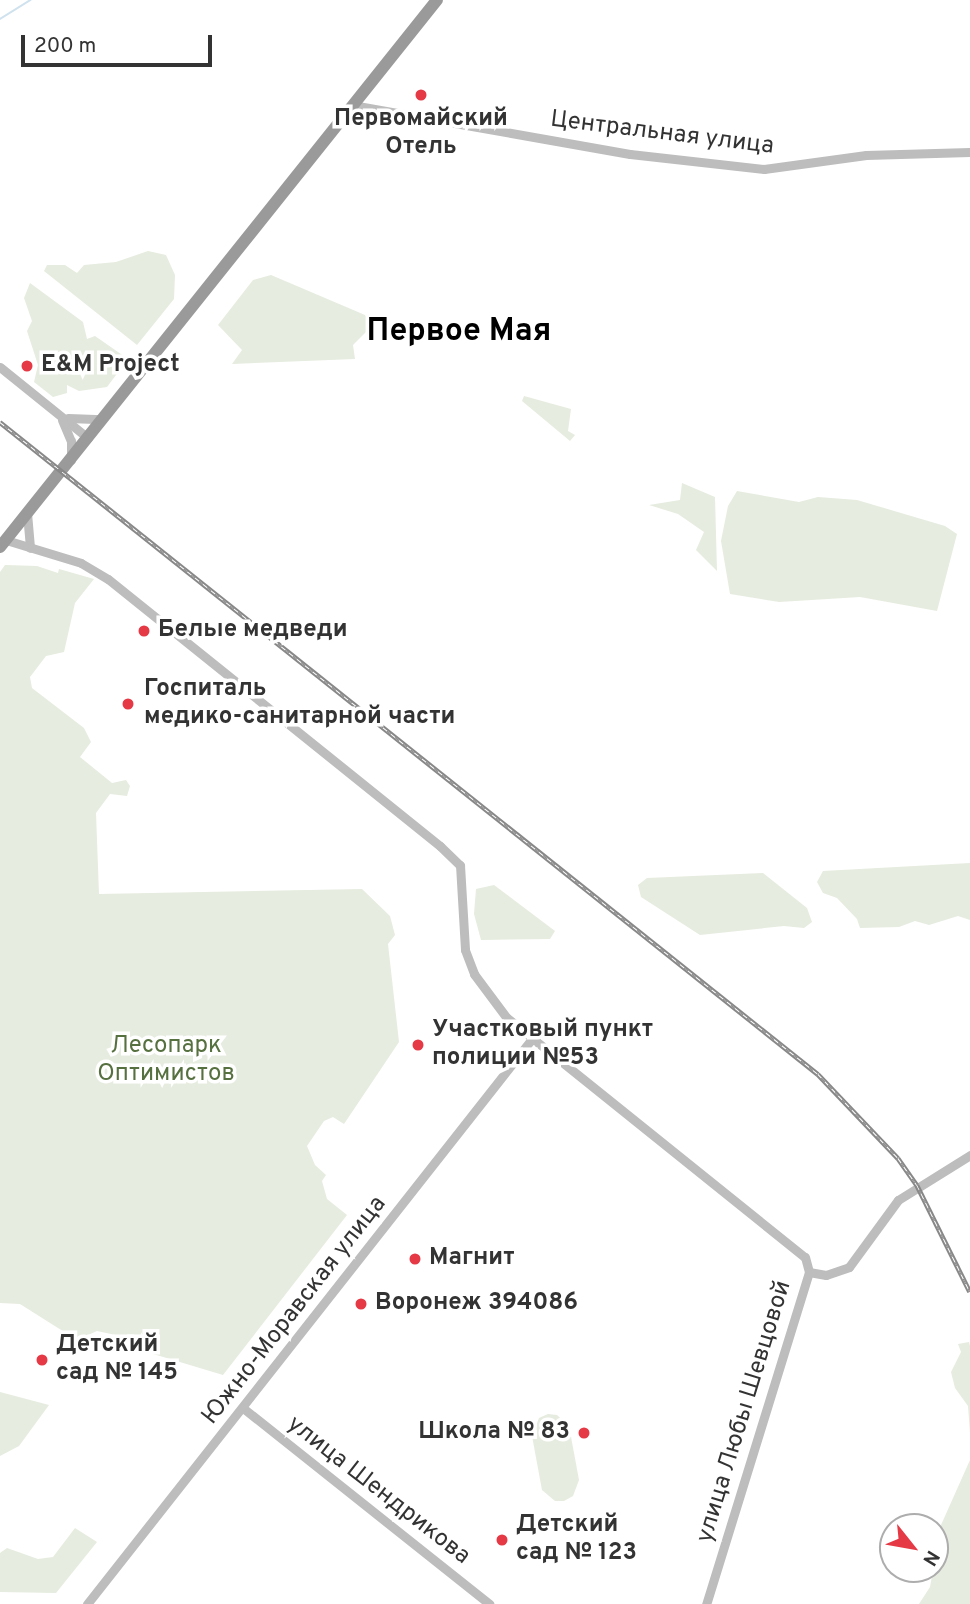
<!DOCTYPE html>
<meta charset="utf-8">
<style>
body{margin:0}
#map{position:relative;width:970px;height:1604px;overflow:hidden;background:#fff;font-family:Overpass,sans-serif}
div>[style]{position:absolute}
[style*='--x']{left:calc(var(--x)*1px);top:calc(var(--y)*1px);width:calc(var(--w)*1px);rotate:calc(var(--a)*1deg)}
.green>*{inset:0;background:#e6ecdf}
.stream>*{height:2px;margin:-1px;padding:0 1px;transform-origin:1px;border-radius:1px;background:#cfe2ee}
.secondary>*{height:9px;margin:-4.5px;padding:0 4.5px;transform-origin:4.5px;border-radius:4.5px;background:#bdbdbd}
.highway>*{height:12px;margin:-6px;padding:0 6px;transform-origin:6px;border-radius:6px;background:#9a9a9a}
.rail>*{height:4.5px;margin-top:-2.25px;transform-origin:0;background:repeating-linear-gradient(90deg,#fff 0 5px,#888 0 10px);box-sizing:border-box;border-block:2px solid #888}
.dots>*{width:19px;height:19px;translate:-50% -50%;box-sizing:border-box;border:4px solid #fff;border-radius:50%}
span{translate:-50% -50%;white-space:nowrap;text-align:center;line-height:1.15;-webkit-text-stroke:7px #fff;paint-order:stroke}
.poi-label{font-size:24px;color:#333;font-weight:700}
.left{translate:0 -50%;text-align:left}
.right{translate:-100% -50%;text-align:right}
.street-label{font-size:24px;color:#333}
.park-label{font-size:24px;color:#56703f}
.district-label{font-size:32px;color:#000;font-weight:700}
.north{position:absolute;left:879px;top:1513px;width:70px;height:70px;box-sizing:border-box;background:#fff;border:2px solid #adadad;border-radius:50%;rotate:121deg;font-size:19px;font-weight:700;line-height:28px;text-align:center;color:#333}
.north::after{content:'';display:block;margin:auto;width:24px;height:32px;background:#e63946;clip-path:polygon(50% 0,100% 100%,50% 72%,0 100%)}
.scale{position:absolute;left:21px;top:35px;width:191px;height:32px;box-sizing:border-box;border:4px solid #333;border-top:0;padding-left:9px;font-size:21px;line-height:24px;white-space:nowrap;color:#333;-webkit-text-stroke:5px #fff;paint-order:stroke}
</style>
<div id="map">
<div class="green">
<i style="clip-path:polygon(148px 251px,166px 255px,175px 275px,174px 299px,137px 345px,44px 271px,47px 265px,65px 265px,77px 273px,84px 265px,116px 262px)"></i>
<i style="clip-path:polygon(271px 275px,365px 315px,373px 325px,353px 345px,355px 359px,232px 364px,242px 350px,218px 325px,253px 280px)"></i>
<i style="clip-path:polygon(30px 283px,83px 322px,87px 339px,95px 336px,128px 359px,107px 387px,79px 391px,67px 385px,67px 393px,53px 397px,34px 382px,38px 365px,27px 331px,32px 321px,24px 298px)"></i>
<i style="clip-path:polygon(524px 396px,571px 409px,568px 431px,575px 435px,570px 441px,522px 401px)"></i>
<i style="clip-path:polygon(682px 483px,715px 497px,717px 571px,696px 550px,704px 532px,678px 514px,649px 505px,680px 500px)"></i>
<i style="clip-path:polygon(737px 491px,799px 502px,818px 497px,857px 500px,945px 526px,957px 534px,937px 611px,860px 597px,779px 602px,730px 594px,721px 541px,728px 506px)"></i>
<i style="clip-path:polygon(5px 565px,37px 566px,58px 573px,59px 569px,94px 579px,75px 603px,64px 652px,46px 656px,30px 677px,32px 688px,84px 728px,91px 742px,80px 757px,112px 783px,126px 780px,130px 786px,127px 796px,110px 794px,96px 813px,99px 894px,362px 889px,390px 916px,395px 935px,388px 944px,399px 1042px,344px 1124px,333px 1117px,324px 1121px,307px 1146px,315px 1165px,326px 1175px,322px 1181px,327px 1199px,347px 1215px,223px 1375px,150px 1353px,125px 1337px,97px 1331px,77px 1340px,20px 1304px,0 1303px,0 572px)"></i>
<i style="clip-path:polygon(970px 863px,970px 920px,958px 916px,929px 925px,915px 921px,899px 927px,860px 928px,857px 919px,837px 898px,823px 893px,817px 882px,823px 871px)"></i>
<i style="clip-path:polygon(763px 873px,807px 908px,812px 922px,804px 928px,784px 926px,700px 935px,641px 897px,638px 885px,647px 878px)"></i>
<i style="clip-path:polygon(494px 885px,555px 931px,550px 939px,481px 940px,474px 914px,476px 889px)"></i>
<i style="clip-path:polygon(969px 1342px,970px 1346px,970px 1433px,968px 1406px,955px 1388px,951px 1372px,961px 1352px,958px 1344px)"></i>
<i style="clip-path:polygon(0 1392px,49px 1405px,19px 1446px,0 1456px)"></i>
<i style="clip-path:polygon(548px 1414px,557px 1415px,569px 1426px,579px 1480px,573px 1496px,564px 1501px,555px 1501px,542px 1490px,532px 1436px,539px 1418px)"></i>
<i style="clip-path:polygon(970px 1460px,970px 1604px,919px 1604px,930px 1587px,941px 1525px)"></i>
<i style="clip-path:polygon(75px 1528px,97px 1542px,56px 1593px,0 1592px,0 1553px,7px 1548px,38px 1559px,53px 1557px)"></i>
</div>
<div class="stream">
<i style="--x:0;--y:19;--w:36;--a:-32"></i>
</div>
<div class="secondary">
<i style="--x:352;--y:105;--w:282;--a:10"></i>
<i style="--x:630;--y:154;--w:135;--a:6.4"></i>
<i style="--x:764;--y:169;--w:103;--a:-7.8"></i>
<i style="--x:866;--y:155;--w:104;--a:-1.7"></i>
<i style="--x:0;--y:367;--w:113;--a:38.9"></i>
<i style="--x:68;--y:418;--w:34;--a:2"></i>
<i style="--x:62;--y:420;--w:23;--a:67"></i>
<i style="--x:71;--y:441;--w:19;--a:90"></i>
<i style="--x:27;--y:513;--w:35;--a:85"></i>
<i style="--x:6;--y:540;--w:78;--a:17"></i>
<i style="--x:81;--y:563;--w:31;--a:31"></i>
<i style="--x:108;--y:579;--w:426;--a:38.8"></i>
<i style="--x:440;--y:846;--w:28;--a:44"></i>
<i style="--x:460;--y:865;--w:85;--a:86.6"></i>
<i style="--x:465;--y:950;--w:26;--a:69"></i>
<i style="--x:474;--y:974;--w:54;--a:53.3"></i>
<i style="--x:506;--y:1017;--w:383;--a:38.8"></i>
<i style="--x:805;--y:1257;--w:16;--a:75"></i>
<i style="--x:809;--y:1272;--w:348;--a:107.2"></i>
<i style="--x:809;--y:1272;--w:17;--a:10"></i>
<i style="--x:826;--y:1275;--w:24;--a:-19"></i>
<i style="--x:849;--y:1267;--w:83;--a:-53.8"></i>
<i style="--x:898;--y:1200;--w:85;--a:-32"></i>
<i style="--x:243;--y:1408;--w:315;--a:38.5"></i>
<i style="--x:87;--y:1604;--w:718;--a:-51.79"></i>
</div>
<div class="highway">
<i style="--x:0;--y:547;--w:700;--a:-51.38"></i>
</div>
<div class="rail">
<i style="--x:0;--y:422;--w:1046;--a:38.56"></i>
<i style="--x:818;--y:1074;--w:116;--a:46.4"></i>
<i style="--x:898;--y:1158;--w:33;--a:55"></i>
<i style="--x:917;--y:1185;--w:119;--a:63.6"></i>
</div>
<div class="dots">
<i style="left:421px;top:95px;background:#e63946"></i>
<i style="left:27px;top:366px;background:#e63946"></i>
<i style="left:144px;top:631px;background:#e63946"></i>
<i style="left:128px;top:704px;background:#e63946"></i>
<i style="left:418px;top:1045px;background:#e63946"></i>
<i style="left:415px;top:1259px;background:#e63946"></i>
<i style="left:361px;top:1304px;background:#e63946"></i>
<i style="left:42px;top:1360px;background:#e63946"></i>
<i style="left:584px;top:1433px;background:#e63946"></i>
<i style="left:502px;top:1540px;background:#e63946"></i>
</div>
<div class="poi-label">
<span style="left:421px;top:134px">Первомайский<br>Отель</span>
<span class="left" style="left:41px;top:366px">E&amp;M Project</span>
<span class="left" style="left:158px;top:631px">Белые медведи</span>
<span class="left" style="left:144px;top:704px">Госпиталь<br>медико-санитарной части</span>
<span class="left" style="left:432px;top:1045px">Участковый пункт<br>полиции №53</span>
<span class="left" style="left:429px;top:1259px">Магнит</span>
<span class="left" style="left:375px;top:1304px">Воронеж 394086</span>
<span class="left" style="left:56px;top:1360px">Детский<br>сад № 145</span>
<span class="right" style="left:570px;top:1433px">Школа № 83</span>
<span class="left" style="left:516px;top:1540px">Детский<br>сад № 123</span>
</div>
<div class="street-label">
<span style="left:662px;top:134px;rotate:7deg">Центральная улица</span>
<span style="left:295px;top:1311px;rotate:-52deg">Южно-Моравская улица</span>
<span style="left:745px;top:1412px;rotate:-73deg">улица Любы Шевцовой</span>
<span style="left:378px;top:1491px;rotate:38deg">улица Шендрикова</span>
</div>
<div class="park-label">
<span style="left:166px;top:1061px">Лесопарк<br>Оптимистов</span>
</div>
<div class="district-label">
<span style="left:459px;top:332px">Первое Мая</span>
</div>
<div class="north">N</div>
<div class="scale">200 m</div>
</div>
